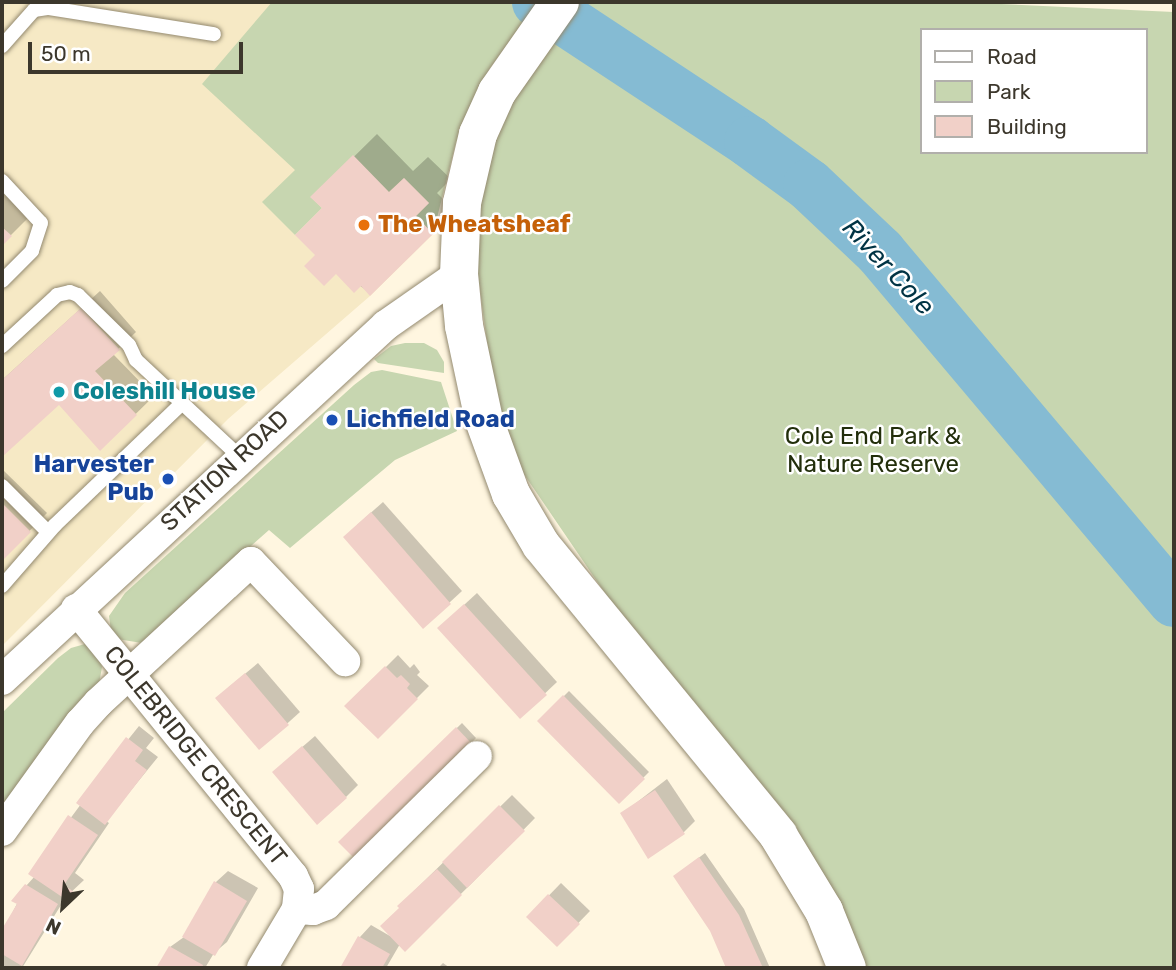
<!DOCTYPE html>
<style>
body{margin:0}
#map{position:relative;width:1176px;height:970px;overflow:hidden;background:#fff6e0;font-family:Rubik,sans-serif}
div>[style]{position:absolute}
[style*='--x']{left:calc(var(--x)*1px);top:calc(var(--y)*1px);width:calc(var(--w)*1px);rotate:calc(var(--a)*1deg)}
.built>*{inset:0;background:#f6e9c5}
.green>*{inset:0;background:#c7d6b0}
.shadow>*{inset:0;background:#0003}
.river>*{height:52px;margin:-26px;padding:0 26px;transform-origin:26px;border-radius:26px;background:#85bbd3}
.building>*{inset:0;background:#f1d0c8}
.roads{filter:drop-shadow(0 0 2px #93896f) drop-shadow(0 0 2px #93896f)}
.lane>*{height:14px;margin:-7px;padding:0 7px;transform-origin:7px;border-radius:7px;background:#fff}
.street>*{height:30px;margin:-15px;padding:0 15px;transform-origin:15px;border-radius:15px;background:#fff}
.secondary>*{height:38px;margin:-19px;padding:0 19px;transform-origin:19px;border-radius:19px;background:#fff}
.dots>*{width:19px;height:19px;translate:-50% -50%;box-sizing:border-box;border:4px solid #fff;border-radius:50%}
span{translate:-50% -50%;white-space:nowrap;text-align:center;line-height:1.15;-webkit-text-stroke:5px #fff;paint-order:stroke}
.food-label{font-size:24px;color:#c56008;font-weight:700}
.left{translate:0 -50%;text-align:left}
.culture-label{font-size:24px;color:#0d838f;font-weight:700}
.transit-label{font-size:24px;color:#164399;font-weight:700}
.right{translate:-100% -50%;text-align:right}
.park-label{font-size:24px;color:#222e0b}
.street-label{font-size:24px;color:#3c372c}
.water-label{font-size:26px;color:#034;font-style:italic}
.frame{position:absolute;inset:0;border:4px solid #3c372c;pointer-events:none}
.legend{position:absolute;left:920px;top:28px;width:228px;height:126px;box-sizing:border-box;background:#fff;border:2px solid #b1afab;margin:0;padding:9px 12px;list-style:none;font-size:21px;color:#3c372c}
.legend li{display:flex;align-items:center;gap:14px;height:35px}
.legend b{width:35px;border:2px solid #b1afab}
.north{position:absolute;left:28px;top:872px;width:70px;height:70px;-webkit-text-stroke:5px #fff;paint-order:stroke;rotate:206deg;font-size:19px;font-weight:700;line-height:28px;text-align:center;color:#3c372c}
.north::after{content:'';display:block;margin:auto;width:24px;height:32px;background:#3c372c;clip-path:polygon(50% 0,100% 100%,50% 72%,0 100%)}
.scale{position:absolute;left:28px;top:42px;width:215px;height:32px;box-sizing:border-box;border:4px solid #3c372c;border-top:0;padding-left:9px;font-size:21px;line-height:24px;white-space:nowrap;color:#3c372c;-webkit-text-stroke:5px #fff;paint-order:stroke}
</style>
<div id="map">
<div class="built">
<i style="clip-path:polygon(2px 2px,317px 2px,440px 134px,433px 234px,370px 296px,228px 419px,2px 646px)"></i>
</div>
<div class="green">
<i style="clip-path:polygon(272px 2px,539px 2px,490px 68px,456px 142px,433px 234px,416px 216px,429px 203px,404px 178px,389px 192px,311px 197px,322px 208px,295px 235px,262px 202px,295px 170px,202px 84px)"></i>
<i style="clip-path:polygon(evenodd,573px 2px,957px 2px,1174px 12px,1174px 968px,867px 968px,840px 902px,624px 621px,517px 464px,495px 401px,474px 246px,478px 190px,504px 108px,573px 2px,922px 30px,1146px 30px,1146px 152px,922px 152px,922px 30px)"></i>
<i style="clip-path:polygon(405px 343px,424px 343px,437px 350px,444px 362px,444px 373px,378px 363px,374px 359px,391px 346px)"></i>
<i style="clip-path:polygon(382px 370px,441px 382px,457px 431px,395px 460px,290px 548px,269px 530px,142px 643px,117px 639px,111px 631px,109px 616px,125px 593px,354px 385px,371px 372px)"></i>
<i style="clip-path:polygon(85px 644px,99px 656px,102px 667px,99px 684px,2px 809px,2px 713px,58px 658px,71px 648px)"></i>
</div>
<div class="shadow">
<i style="clip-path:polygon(377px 134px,413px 171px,428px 157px,451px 179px,437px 193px,454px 210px,370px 293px,317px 255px,324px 208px,313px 197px)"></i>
<i style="clip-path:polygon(2px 192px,28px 218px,2px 244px)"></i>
<i style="clip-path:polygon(100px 291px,136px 332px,113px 354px,154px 396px,100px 449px,59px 402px,2px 455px,2px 380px)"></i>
<i style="clip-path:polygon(2px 469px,47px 513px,2px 559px)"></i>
<i style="clip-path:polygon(383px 502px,462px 591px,424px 626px,357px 525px)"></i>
<i style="clip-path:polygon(477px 593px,557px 682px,521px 716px,452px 616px)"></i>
<i style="clip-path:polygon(398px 655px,410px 668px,414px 664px,420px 672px,417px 675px,429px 686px,378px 737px,347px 706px)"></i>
<i style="clip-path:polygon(258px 663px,300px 712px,260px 748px,229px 687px)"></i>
<i style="clip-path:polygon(569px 691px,649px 772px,619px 802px,539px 721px)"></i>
<i style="clip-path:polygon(462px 723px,476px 738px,355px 857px,340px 842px)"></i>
<i style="clip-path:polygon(139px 726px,154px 738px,146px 748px,158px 757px,106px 821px,109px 823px,75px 873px,84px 880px,66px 897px,22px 968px,2px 968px,2px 933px,26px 886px,35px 876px,30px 873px,81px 804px,78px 802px)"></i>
<i style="clip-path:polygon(315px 736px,358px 785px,346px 797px,286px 761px)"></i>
<i style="clip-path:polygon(667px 779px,695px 821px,683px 833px,623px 813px)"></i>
<i style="clip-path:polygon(512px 795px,535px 818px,473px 882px,405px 949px,400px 944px,386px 968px,342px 968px,360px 937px,371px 925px,390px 936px,401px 908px,411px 894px)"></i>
<i style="clip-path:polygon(705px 853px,744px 909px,770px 968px,727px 968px,712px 930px,675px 876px)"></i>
<i style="clip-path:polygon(228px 871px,258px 888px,227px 942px,214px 953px,205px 968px,158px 968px,170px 947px,184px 937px,216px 882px)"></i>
<i style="clip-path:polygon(561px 883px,590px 911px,557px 945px,528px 917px)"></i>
<i style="clip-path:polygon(443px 963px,450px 968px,438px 968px)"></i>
</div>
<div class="river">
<i style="--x:538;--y:2;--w:254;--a:33.4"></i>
<i style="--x:750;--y:142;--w:73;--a:36.1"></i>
<i style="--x:809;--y:185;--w:98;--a:43.3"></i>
<i style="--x:880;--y:252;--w:456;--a:49.9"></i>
</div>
<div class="building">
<i style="clip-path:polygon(353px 155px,389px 192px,404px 178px,429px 203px,416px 216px,433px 234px,370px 296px,361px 286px,354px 293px,336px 274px,324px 286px,304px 266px,315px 255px,295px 235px,322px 208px,310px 197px)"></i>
<i style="clip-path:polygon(2px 227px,12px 236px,2px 246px)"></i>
<i style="clip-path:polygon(81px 308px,120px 350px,95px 371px,137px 415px,100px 451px,59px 405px,2px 457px,2px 380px)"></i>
<i style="clip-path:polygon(2px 503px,31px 532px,2px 561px)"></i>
<i style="clip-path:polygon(371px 512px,451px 604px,423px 629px,343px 537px)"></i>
<i style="clip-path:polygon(464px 604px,547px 695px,520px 719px,437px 628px)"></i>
<i style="clip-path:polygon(385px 666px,397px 678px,401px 675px,410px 684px,407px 688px,418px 699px,378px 739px,344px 706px)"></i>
<i style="clip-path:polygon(245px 673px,289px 725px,259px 750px,215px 698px)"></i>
<i style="clip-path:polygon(563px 695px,645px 779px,619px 804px,537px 721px)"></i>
<i style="clip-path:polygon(456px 727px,472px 744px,355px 859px,338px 842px)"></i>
<i style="clip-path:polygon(126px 737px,143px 750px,135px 761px,147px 770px,105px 825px,76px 803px)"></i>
<i style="clip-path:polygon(302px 746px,347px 798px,317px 825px,272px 772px)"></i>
<i style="clip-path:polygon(655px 790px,685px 834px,648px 859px,620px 813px)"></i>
<i style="clip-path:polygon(499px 805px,525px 831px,467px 888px,442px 862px)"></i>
<i style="clip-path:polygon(68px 815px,98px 835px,64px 885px,74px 892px,68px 901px,28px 874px)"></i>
<i style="clip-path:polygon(699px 857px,739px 915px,763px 968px,726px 968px,710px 931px,673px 876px)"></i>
<i style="clip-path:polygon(437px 869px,462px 895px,405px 952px,380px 926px,399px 908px,397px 906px)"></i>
<i style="clip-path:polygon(214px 881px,247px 901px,215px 956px,182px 937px)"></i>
<i style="clip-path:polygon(25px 884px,58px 904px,22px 966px,2px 954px,2px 929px,17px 904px,11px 901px)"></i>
<i style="clip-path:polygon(548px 894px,580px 924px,557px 947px,526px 917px)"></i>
<i style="clip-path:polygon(358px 936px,390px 954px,382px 968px,340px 968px)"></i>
<i style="clip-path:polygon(169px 946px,203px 965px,202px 968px,156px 968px)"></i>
</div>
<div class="roads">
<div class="lane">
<i style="--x:2;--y:46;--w:48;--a:-48.4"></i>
<i style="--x:34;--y:10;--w:15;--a:-8"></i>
<i style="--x:49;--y:8;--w:167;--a:9"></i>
<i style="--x:2;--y:181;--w:57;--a:47.1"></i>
<i style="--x:41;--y:223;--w:29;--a:108"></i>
<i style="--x:32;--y:251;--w:42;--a:135"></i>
<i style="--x:2;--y:346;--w:75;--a:-42.8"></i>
<i style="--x:57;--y:295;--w:13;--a:-13"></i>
<i style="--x:70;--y:292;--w:9;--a:21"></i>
<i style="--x:78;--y:295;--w:71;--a:44.4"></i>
<i style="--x:129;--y:345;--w:17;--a:65"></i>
<i style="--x:136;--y:360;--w:142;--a:43"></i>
<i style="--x:2;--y:486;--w:65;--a:45"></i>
<i style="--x:2;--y:586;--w:81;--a:-49"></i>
<i style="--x:55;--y:525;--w:176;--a:-43.8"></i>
</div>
<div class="street">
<i style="--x:76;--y:609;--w:344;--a:50.9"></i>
<i style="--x:293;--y:876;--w:14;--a:65"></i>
<i style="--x:299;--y:889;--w:20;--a:96"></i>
<i style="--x:2;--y:680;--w:523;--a:-42.75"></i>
<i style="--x:386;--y:325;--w:89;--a:-34.9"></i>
<i style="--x:2;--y:831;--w:133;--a:-54.2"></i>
<i style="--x:80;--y:723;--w:27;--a:-48"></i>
<i style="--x:98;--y:703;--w:208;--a:-42.7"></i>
<i style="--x:251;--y:562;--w:137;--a:46.5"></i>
<i style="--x:262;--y:968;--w:69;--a:-59.3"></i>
<i style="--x:297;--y:909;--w:16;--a:4"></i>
<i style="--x:313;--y:910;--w:14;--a:-21"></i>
<i style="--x:326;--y:905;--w:212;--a:-44.6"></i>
</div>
<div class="secondary">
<i style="--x:560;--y:2;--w:110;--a:125"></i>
<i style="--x:497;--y:92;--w:46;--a:114.3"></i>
<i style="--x:478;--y:134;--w:71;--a:103.1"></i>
<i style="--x:462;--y:203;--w:71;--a:92.4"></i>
<i style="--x:459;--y:274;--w:52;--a:84.5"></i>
<i style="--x:464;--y:326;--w:96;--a:78"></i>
<i style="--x:484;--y:420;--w:79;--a:70"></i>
<i style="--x:511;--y:494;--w:59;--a:59.5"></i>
<i style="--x:541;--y:545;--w:375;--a:50.7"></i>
<i style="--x:778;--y:835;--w:89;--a:58.8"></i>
<i style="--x:824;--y:911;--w:61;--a:68"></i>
</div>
</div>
<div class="dots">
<i style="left:364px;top:225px;background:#e8710a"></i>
<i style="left:59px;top:392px;background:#0f9aa8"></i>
<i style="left:332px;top:420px;background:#1a4fb4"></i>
<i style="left:168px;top:479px;background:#1a4fb4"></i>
</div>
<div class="food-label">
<span class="left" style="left:378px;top:225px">The Wheatsheaf</span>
</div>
<div class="culture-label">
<span class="left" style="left:73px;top:392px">Coleshill House</span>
</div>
<div class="transit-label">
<span class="left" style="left:346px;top:420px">Lichfield Road</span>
<span class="right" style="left:154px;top:479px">Harvester<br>Pub</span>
</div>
<div class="park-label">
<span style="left:873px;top:451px">Cole End Park &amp;<br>Nature Reserve</span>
</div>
<div class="street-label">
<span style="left:225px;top:471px;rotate:-43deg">STATION ROAD</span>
<span style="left:195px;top:756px;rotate:51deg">COLEBRIDGE CRESCENT</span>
</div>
<div class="water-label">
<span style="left:888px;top:267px;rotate:47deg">River Cole</span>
</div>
<div class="frame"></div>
<ul class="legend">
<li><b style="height:9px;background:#fff"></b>Road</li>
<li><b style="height:19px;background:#c7d6b0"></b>Park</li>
<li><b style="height:19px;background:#f1d0c8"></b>Building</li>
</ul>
<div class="north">N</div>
<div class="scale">50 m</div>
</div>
